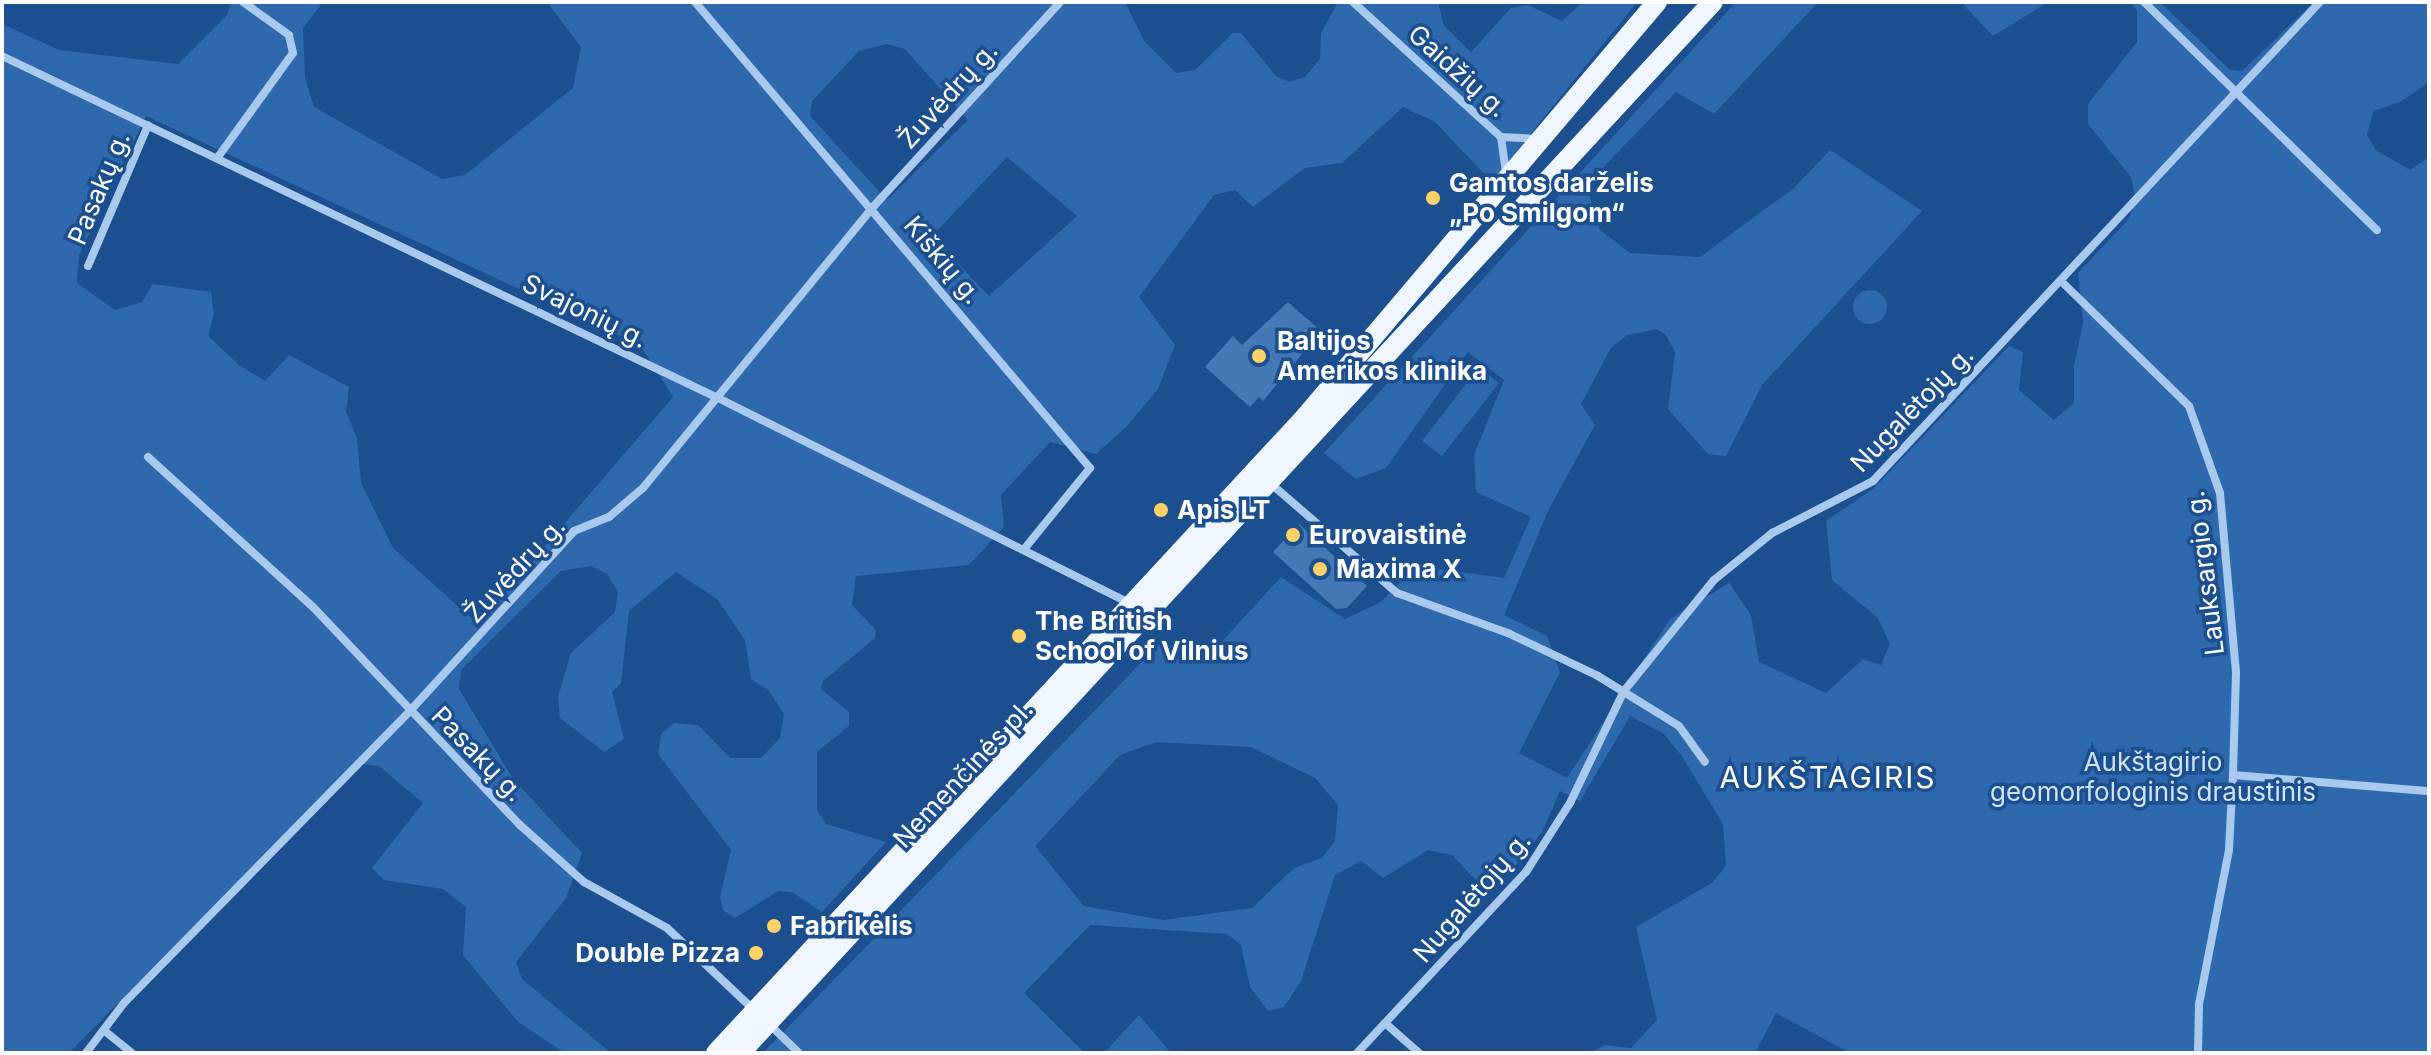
<!DOCTYPE html>
<meta charset="utf-8">
<style>
body{margin:0}
#map{position:relative;width:2431px;height:1055px;overflow:hidden;background:#1b4f8f;font-family:Inter,sans-serif}
div>[style]{position:absolute}
[style*='--x']{left:calc(var(--x)*1px);top:calc(var(--y)*1px);width:calc(var(--w)*1px);rotate:calc(var(--a)*1deg)}
.green>*{inset:0;background:#2e69ad}
.round{border-radius:50%}
.building>*{inset:0;background:#4478b7}
.minor>*{height:8px;margin:-4px;padding:0 4px;transform-origin:4px;border-radius:4px;background:#a9c9ee}
.primary>*{height:20px;margin:-10px;padding:0 10px;transform-origin:10px;border-radius:10px;background:#f0f6ff}
.dots>*{width:22px;height:22px;translate:-50% -50%;box-sizing:border-box;border:4px solid #1b4f8f;border-radius:50%}
span{translate:-50% -50%;white-space:nowrap;text-align:center;line-height:1.15;-webkit-text-stroke:7px #1b4f8f;paint-order:stroke}
.street-label{font-size:26px;color:#fff}
.poi-label{font-size:26px;color:#fff;font-weight:700}
.left{translate:0 -50%;text-align:left}
.right{translate:-100% -50%;text-align:right}
.park-label{font-size:26px;color:#cfe3fa}
.quarter-label{font-size:30px;color:#fff;letter-spacing:2px}
.frame{position:absolute;inset:0;border:4px solid #fff;pointer-events:none}
</style>
<div id="map">
<div class="green">
<i style="clip-path:polygon(evenodd,231px 2px,323px 2px,303px 28px,305px 78px,314px 107px,442px 179px,465px 175px,573px 88px,581px 47px,547px 2px,1125px 2px,1144px 41px,1176px 73px,1195px 70px,1233px 33px,1241px 33px,1276px 76px,1289px 82px,1305px 77px,1320px 59px,1321px 33px,1338px 2px,1438px 2px,1444px 26px,1471px 52px,1511px 8px,1528px 5px,1562px 21px,1583px 2px,1637px 2px,1492px 182px,1435px 122px,1403px 107px,1342px 163px,1305px 168px,1253px 207px,1235px 190px,1214px 195px,1139px 297px,1175px 345px,1158px 389px,1126px 427px,1096px 454px,1050px 442px,1001px 495px,1004px 527px,969px 565px,856px 576px,852px 605px,876px 630px,875px 638px,823px 681px,821px 689px,849px 712px,849px 726px,817px 752px,817px 810px,826px 824px,886px 842px,822px 912px,792px 892px,778px 891px,735px 918px,723px 910px,720px 897px,731px 850px,658px 754px,661px 734px,674px 723px,698px 725px,730px 758px,761px 758px,780px 738px,784px 714px,769px 691px,751px 679px,745px 640px,717px 599px,676px 572px,629px 611px,621px 683px,612px 692px,624px 739px,604px 752px,560px 718px,558px 697px,571px 653px,615px 612px,618px 592px,607px 574px,591px 566px,561px 571px,461px 670px,459px 689px,513px 779px,582px 853px,566px 898px,516px 962px,522px 979px,611px 1053px,565px 1053px,518px 1022px,463px 955px,466px 907px,443px 889px,384px 880px,372px 868px,423px 803px,379px 766px,354px 763px,69px 1053px,2px 1053px,2px 24px,59px 50px,178px 64px,227px 15px,231px 2px,887px 44px,905px 49px,968px 120px,887px 200px,810px 116px,812px 101px,859px 51px,887px 44px,231px 2px,146px 116px,640px 345px,673px 397px,478px 624px,393px 548px,361px 483px,357px 438px,346px 412px,349px 387px,289px 355px,265px 381px,239px 365px,208px 336px,214px 314px,211px 292px,153px 284px,142px 302px,115px 310px,77px 283px,79px 255px,146px 116px,231px 2px,1007px 157px,1077px 216px,989px 296px,932px 236px,1007px 157px)"></i>
<i style="clip-path:polygon(evenodd,1736px 2px,1818px 2px,1714px 114px,1676px 92px,1586px 185px,1600px 230px,1630px 253px,1700px 257px,1794px 188px,1830px 150px,1922px 211px,1762px 385px,1726px 456px,1708px 454px,1668px 409px,1675px 352px,1666px 335px,1657px 329px,1627px 335px,1611px 348px,1581px 404px,1595px 425px,1549px 509px,1504px 615px,1547px 636px,1560px 672px,1519px 753px,1567px 778px,1670px 619px,1729px 583px,1751px 615px,1759px 662px,1826px 693px,1863px 659px,1881px 665px,1890px 644px,1878px 618px,1832px 580px,1826px 521px,1873px 489px,2009px 346px,2023px 352px,2019px 390px,2054px 420px,2074px 403px,2074px 366px,2083px 323px,2078px 273px,2128px 220px,2136px 201px,2131px 177px,2088px 124px,2088px 104px,2137px 42px,2137px 10px,2130px 2px,2160px 2px,2230px 70px,2242px 71px,2314px 2px,2429px 2px,2429px 82px,2400px 102px,2373px 111px,2367px 135px,2376px 150px,2410px 170px,2429px 157px,2429px 1053px,1850px 1053px,1776px 1013px,1755px 1053px,1590px 1053px,1605px 1045px,1631px 1048px,1657px 1020px,1636px 927px,1712px 883px,1726px 866px,1723px 824px,1682px 756px,1663px 733px,1630px 716px,1580px 801px,1560px 791px,1542px 832px,1513px 869px,1485px 890px,1452px 855px,1428px 850px,1383px 878px,1361px 861px,1335px 875px,1301px 981px,1284px 1007px,1268px 1011px,1250px 987px,1241px 945px,1227px 934px,1090px 925px,1024px 993px,1085px 1053px,763px 1053px,1162px 641px,1192px 656px,1217px 647px,1281px 577px,1345px 619px,1381px 602px,1416px 566px,1504px 578px,1531px 517px,1476px 492px,1474px 455px,1504px 380px,1468px 352px,1386px 468px,1356px 479px,1324px 453px,1736px 2px,1156px 742px,1251px 747px,1315px 778px,1338px 805px,1335px 841px,1322px 858px,1294px 868px,1252px 908px,1163px 920px,1084px 906px,1035px 846px,1120px 755px,1156px 742px)"></i>
<i style="clip-path:polygon(1961px 2px,2048px 2px,1993px 36px)"></i>
<i class="round" style="left:1853px;top:290px;width:34px;height:34px"></i>
<i style="clip-path:polygon(1479px 367px,1499px 383px,1442px 456px,1422px 441px)"></i>
<i style="clip-path:polygon(1139px 1015px,1171px 1053px,1104px 1053px)"></i>
</div>
<div class="building">
<i style="clip-path:polygon(1288px 302px,1321px 331px,1263px 401px,1259px 397px,1250px 407px,1205px 367px,1233px 336px,1242px 345px)"></i>
<i style="clip-path:polygon(1299px 524px,1367px 586px,1347px 608px,1336px 609px,1273px 552px)"></i>
</div>
<div class="minor">
<i style="--x:695;--y:2;--w:611;--a:49.71"></i>
<i style="--x:1090;--y:468;--w:103;--a:129.1"></i>
<i style="--x:1353;--y:2;--w:200;--a:42.4"></i>
<i style="--x:1501;--y:137;--w:34;--a:82"></i>
<i style="--x:2144;--y:2;--w:326;--a:44.4"></i>
<i style="--x:2;--y:56;--w:793;--a:25.53"></i>
<i style="--x:718;--y:398;--w:462;--a:26.5"></i>
<i style="--x:1501;--y:137;--w:35;--a:3"></i>
<i style="--x:218;--y:157;--w:128;--a:-54.2"></i>
<i style="--x:293;--y:53;--w:18;--a:-103"></i>
<i style="--x:289;--y:35;--w:57;--a:-144.3"></i>
<i style="--x:88;--y:266;--w:153;--a:-66.9"></i>
<i style="--x:2061;--y:281;--w:179;--a:44.3"></i>
<i style="--x:2189;--y:406;--w:92;--a:70.4"></i>
<i style="--x:2220;--y:493;--w:181;--a:84.9"></i>
<i style="--x:2236;--y:673;--w:102;--a:91.7"></i>
<i style="--x:2233;--y:775;--w:75;--a:93.1"></i>
<i style="--x:2229;--y:850;--w:158;--a:101"></i>
<i style="--x:2199;--y:1005;--w:48;--a:91.2"></i>
<i style="--x:148;--y:457;--w:223;--a:42.3"></i>
<i style="--x:313;--y:607;--w:301;--a:46.5"></i>
<i style="--x:520;--y:825;--w:86;--a:41.7"></i>
<i style="--x:584;--y:882;--w:95;--a:29"></i>
<i style="--x:667;--y:928;--w:121;--a:43.3"></i>
<i style="--x:1269;--y:482;--w:169;--a:40.9"></i>
<i style="--x:1397;--y:593;--w:120;--a:19.9"></i>
<i style="--x:1510;--y:634;--w:98;--a:25.5"></i>
<i style="--x:1598;--y:676;--w:95;--a:31.7"></i>
<i style="--x:1679;--y:726;--w:44;--a:54.2"></i>
<i style="--x:2233;--y:775;--w:197;--a:4.7"></i>
<i style="--x:768;--y:1023;--w:43;--a:44.1"></i>
<i style="--x:1385;--y:1023;--w:45;--a:41.4"></i>
<i style="--x:106;--y:1032;--w:33;--a:39"></i>
<i style="--x:86;--y:1053;--w:63;--a:-52.8"></i>
<i style="--x:124;--y:1003;--w:407;--a:-45.6"></i>
<i style="--x:409;--y:712;--w:245;--a:-47.6"></i>
<i style="--x:574;--y:531;--w:38;--a:-22"></i>
<i style="--x:609;--y:517;--w:45;--a:-40.5"></i>
<i style="--x:643;--y:488;--w:363;--a:-50.7"></i>
<i style="--x:873;--y:207;--w:277;--a:-47.6"></i>
<i style="--x:1357;--y:1053;--w:248;--a:-47"></i>
<i style="--x:1526;--y:872;--w:82;--a:-57.5"></i>
<i style="--x:1570;--y:803;--w:124;--a:-64.3"></i>
<i style="--x:1624;--y:691;--w:143;--a:-51"></i>
<i style="--x:1714;--y:580;--w:75;--a:-39"></i>
<i style="--x:1772;--y:533;--w:114;--a:-27.2"></i>
<i style="--x:1873;--y:481;--w:655;--a:-46.98"></i>
</div>
<div class="primary">
<i style="--x:716;--y:1053;--w:868;--a:-47.19"></i>
<i style="--x:1306;--y:416;--w:543;--a:-49.71"></i>
<i style="--x:740;--y:1053;--w:1432;--a:-47.21"></i>
</div>
<div class="dots">
<i style="left:1433px;top:198px;background:#ffd166"></i>
<i style="left:1259px;top:356px;background:#ffd166"></i>
<i style="left:1161px;top:510px;background:#ffd166"></i>
<i style="left:1293px;top:535px;background:#ffd166"></i>
<i style="left:1320px;top:569px;background:#ffd166"></i>
<i style="left:1019px;top:636px;background:#ffd166"></i>
<i style="left:774px;top:926px;background:#ffd166"></i>
<i style="left:756px;top:953px;background:#ffd166"></i>
</div>
<div class="street-label">
<span style="left:1458px;top:71px;rotate:42deg">Gaidžių g.</span>
<span style="left:948px;top:95px;rotate:-48deg">Žuvėdrų g.</span>
<span style="left:99px;top:188px;rotate:-67deg">Pasakų g.</span>
<span style="left:943px;top:260px;rotate:50deg">Kiškių g.</span>
<span style="left:585px;top:311px;rotate:26deg">Svajonių g.</span>
<span style="left:1912px;top:409px;rotate:-46deg">Nugalėtojų g.</span>
<span style="left:515px;top:570px;rotate:-47deg">Žuvėdrų g.</span>
<span style="left:2205px;top:573px;rotate:-97deg">Lauksargio g.</span>
<span style="left:478px;top:754px;rotate:46deg">Pasakų g.</span>
<span style="left:963px;top:774px;rotate:-47deg">Nemenčinės pl.</span>
<span style="left:1472px;top:897px;rotate:-49deg">Nugalėtojų g.</span>
</div>
<div class="poi-label">
<span class="left" style="left:1449px;top:198px">Gamtos darželis<br>„Po Smilgom“</span>
<span class="left" style="left:1277px;top:356px">Baltijos<br>Amerikos klinika</span>
<span class="left" style="left:1177px;top:510px">Apis LT</span>
<span class="left" style="left:1309px;top:535px">Eurovaistinė</span>
<span class="left" style="left:1336px;top:569px">Maxima X</span>
<span class="left" style="left:1035px;top:636px">The British<br>School of Vilnius</span>
<span class="left" style="left:790px;top:926px">Fabrikėlis</span>
<span class="right" style="left:740px;top:953px">Double Pizza</span>
</div>
<div class="park-label">
<span style="left:2153px;top:777px">Aukštagirio<br>geomorfologinis draustinis</span>
</div>
<div class="quarter-label">
<span style="left:1828px;top:777px">AUKŠTAGIRIS</span>
</div>
<div class="frame"></div>
</div>
